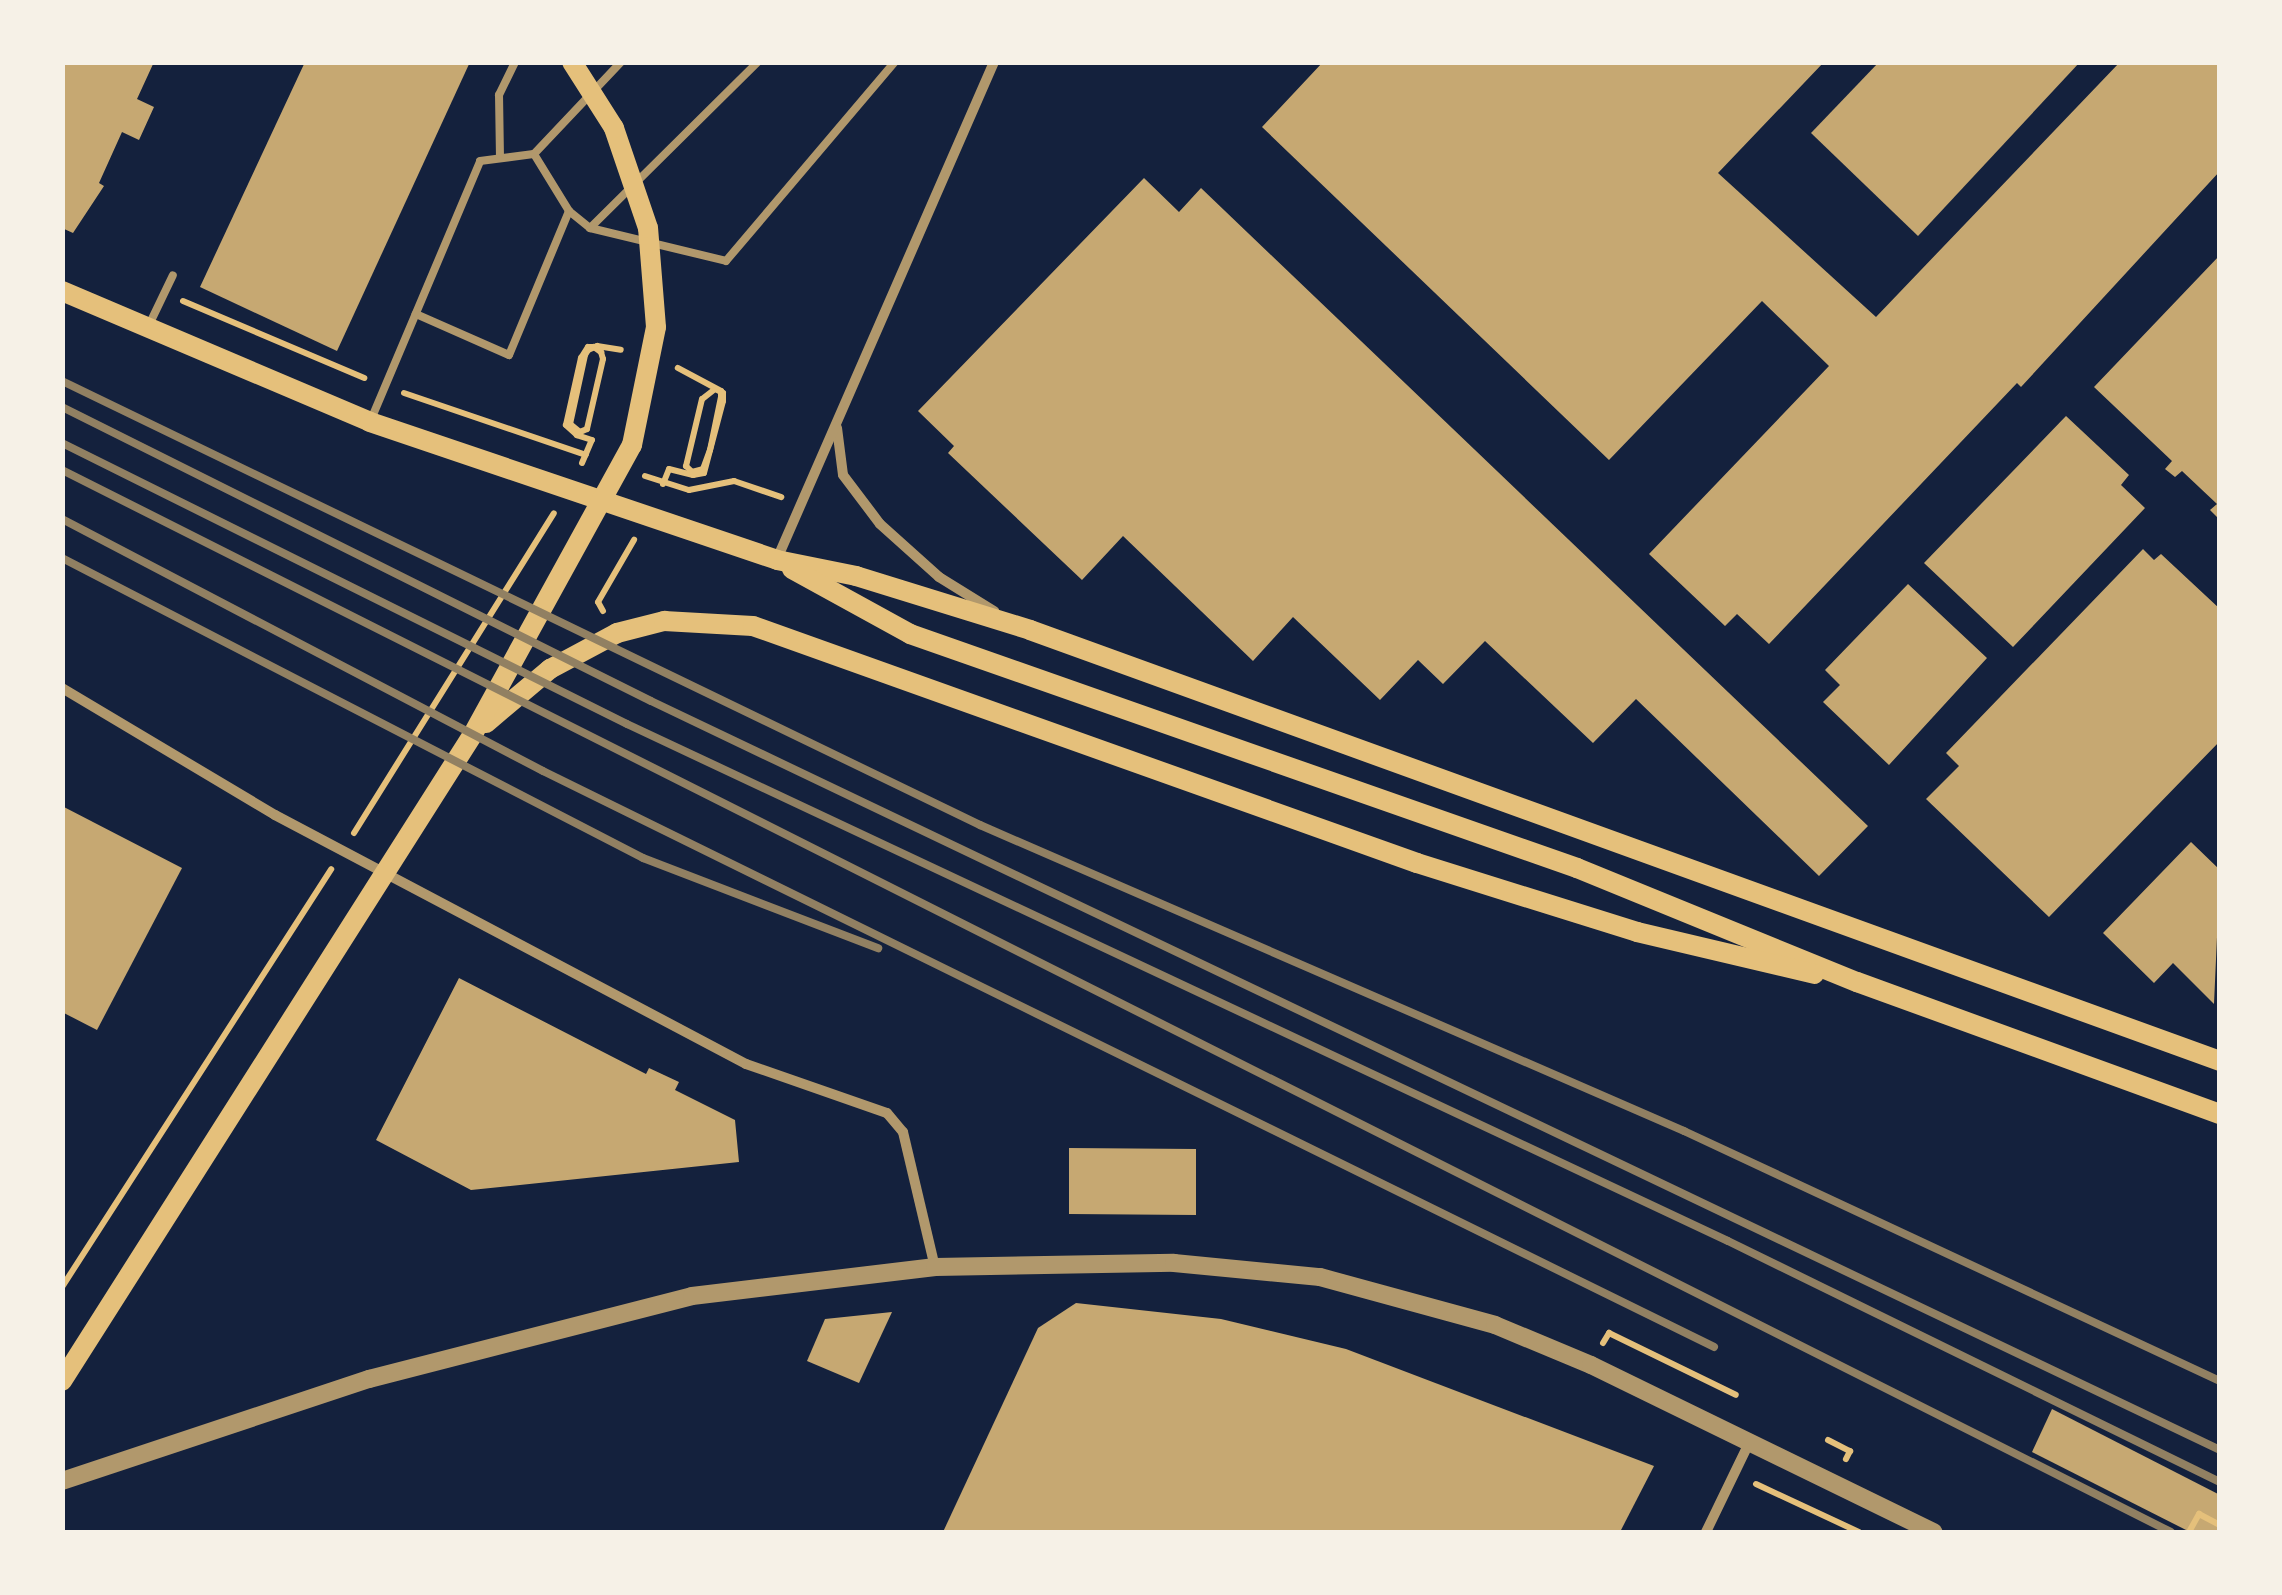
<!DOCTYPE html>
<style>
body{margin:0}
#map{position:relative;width:2282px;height:1595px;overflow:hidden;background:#14213d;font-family:Ubuntu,sans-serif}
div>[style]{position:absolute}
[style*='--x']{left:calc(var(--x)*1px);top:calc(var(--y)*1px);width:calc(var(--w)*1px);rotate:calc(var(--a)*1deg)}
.building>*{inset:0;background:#c6a872}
.path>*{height:6px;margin:-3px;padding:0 3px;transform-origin:3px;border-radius:3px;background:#e5c07b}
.service>*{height:8px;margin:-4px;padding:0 4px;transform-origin:4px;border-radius:4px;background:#b1986c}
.minor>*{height:10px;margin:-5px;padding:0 5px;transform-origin:5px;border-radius:5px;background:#b1986c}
.tertiary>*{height:18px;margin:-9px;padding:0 9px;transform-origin:9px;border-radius:9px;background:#b1986c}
.secondary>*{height:20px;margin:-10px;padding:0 10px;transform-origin:10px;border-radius:10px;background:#e5c07b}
.rail>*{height:8px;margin:-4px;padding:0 4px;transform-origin:4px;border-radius:4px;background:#918062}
span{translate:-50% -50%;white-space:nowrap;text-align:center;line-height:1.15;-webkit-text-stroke:8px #f6f1e7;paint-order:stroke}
.frame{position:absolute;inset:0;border:65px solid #f6f1e7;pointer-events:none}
</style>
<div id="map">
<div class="building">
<i style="clip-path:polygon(65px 62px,154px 62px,137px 99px,154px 107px,139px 140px,122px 132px,99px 183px,104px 186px,73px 233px,62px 228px)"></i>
<i style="clip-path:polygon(305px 62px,470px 62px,337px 351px,200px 287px)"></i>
<i style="clip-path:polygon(1323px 62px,1824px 62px,1718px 173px,1876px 317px,2120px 62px,2220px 62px,2220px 171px,2021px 387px,2017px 383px,1769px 644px,1737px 614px,1725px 626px,1649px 554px,1829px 366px,1762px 301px,1609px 460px,1262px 127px)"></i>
<i style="clip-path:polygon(1879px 62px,2080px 62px,1918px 236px,1811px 133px)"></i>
<i style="clip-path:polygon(1144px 178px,1179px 212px,1201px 188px,1868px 826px,1819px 876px,1636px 699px,1593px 743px,1485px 641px,1443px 684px,1418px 660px,1380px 700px,1293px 617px,1253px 661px,1123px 536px,1082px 580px,948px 453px,954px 446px,918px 411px)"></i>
<i style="clip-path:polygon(2220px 255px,2220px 520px,2210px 510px,2217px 504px,2182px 471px,2175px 477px,2165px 469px,2172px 461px,2094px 387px)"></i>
<i style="clip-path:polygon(2066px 416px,2129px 475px,2121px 485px,2145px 508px,2013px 647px,1924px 563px)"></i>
<i style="clip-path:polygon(2143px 549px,2154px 560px,2161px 554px,2220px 609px,2220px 741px,2049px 917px,1926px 799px,1959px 766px,1946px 753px)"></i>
<i style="clip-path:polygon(1908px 584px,1987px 658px,1889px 765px,1823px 702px,1840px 685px,1825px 670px)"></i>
<i style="clip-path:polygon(62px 806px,182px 868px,97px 1030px,62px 1012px)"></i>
<i style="clip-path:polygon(2191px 842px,2220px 870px,2214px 1004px,2173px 963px,2154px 983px,2103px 933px)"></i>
<i style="clip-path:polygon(459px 978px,646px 1074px,649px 1068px,679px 1082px,675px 1090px,735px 1120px,739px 1162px,471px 1190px,376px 1140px)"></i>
<i style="clip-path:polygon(1069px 1148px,1196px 1149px,1196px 1215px,1069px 1214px)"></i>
<i style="clip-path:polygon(1076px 1303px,1221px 1319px,1346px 1349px,1654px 1466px,1620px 1532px,943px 1532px,1038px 1328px)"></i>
<i style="clip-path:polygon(892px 1312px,859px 1383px,807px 1361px,825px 1319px)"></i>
<i style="clip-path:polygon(2052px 1409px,2220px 1495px,2220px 1532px,2190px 1532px,2032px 1452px)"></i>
</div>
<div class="path">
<i style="--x:183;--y:301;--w:197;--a:23"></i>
<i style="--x:404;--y:393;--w:192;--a:18.8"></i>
<i style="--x:582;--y:463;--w:25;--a:-67"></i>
<i style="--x:592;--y:440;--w:16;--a:-162"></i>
<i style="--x:577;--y:435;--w:15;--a:-138"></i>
<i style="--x:566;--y:425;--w:69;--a:-77.4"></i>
<i style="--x:581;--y:358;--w:13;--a:-58"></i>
<i style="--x:588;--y:347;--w:6;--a:0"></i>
<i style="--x:594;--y:347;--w:9;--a:36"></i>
<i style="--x:601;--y:352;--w:7;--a:74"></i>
<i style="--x:603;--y:359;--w:72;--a:102.9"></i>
<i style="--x:587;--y:429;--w:8;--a:157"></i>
<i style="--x:580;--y:432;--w:13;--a:-141"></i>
<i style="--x:570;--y:424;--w:71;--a:-77.7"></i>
<i style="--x:585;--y:355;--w:6;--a:-59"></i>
<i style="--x:588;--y:350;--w:10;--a:-24"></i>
<i style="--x:597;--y:346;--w:24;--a:9"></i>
<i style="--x:645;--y:476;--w:46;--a:17.7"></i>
<i style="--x:689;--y:490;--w:46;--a:-11.3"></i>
<i style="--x:734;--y:481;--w:50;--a:18.8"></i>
<i style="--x:663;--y:484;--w:16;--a:-68"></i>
<i style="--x:669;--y:469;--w:25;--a:14"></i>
<i style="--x:693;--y:475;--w:11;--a:-10"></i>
<i style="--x:704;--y:473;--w:74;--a:-75.2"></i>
<i style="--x:723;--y:401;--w:8;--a:-90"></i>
<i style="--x:723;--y:393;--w:9;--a:-153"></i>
<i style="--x:715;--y:389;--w:16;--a:142"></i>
<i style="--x:702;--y:399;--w:69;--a:103.4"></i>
<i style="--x:686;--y:466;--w:8;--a:45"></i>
<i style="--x:692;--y:472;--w:11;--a:-15"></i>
<i style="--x:703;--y:469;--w:20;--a:-70"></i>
<i style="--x:710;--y:450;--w:54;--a:-78.3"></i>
<i style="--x:721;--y:397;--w:6;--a:-90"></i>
<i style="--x:721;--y:391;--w:49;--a:-151.9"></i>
<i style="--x:603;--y:611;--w:10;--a:-119"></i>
<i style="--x:598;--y:602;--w:72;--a:-59.9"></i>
<i style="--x:354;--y:833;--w:377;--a:-58"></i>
<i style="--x:62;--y:1287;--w:497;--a:-57.2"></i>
<i style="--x:1603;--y:1343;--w:12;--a:-59"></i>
<i style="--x:1609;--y:1333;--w:141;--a:26"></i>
<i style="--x:1828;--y:1440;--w:25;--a:27"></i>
<i style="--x:1850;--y:1451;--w:9;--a:117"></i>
<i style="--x:1756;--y:1484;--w:114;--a:25"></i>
<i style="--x:2189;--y:1532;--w:21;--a:-61"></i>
<i style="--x:2199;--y:1514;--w:24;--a:28"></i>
</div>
<div class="service">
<i style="--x:534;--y:154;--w:127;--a:-46.6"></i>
<i style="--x:500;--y:158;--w:63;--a:-90.9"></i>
<i style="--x:499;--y:95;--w:37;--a:-64"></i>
<i style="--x:569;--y:211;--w:27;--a:39"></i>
<i style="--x:590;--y:228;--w:236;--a:-44.7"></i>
<i style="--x:590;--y:228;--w:140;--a:13.6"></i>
<i style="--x:726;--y:261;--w:261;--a:-49.7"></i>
<i style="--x:149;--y:325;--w:55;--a:-64.4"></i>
<i style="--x:370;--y:422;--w:283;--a:-67.1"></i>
<i style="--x:480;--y:161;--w:54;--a:-7.4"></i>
<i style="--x:534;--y:154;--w:67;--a:58.4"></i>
<i style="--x:569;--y:211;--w:156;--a:112.6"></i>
<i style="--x:509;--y:355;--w:102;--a:-156.2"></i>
</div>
<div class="minor">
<i style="--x:837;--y:428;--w:47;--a:82.7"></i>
<i style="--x:843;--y:475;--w:61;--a:52.9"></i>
<i style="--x:880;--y:524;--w:79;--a:41.9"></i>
<i style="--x:939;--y:577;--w:65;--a:31.7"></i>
<i style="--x:777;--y:559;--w:542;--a:-66.41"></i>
<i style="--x:62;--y:688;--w:248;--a:30.8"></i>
<i style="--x:275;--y:815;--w:533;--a:27.86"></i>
<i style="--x:746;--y:1064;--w:149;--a:19.2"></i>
<i style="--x:887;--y:1113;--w:25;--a:50"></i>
<i style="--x:903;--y:1132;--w:139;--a:76.7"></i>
<i style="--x:1706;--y:1532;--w:99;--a:-64.2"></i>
</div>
<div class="tertiary">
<i style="--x:62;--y:1481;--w:324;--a:-18.4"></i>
<i style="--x:369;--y:1379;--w:333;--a:-14.4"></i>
<i style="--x:692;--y:1296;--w:245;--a:-6.8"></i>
<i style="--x:935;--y:1267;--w:239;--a:-1"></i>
<i style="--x:1174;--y:1263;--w:147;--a:5.5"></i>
<i style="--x:1320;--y:1277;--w:181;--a:15.3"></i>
<i style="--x:1495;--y:1325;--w:104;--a:22.6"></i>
<i style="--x:1591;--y:1365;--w:381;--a:26"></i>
</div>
<div class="secondary">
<i style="--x:62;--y:291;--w:335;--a:23"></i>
<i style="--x:370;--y:422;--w:430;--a:18.7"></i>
<i style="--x:777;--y:560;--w:81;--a:11.4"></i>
<i style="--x:856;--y:576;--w:182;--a:17.2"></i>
<i style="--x:1030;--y:630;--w:1266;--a:19.91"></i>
<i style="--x:792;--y:569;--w:135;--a:28.8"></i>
<i style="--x:910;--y:634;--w:707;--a:19.33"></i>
<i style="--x:1577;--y:868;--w:302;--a:22.2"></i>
<i style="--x:1857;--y:982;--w:386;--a:20"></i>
<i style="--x:486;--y:723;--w:84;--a:-40.2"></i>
<i style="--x:550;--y:669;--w:76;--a:-28.2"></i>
<i style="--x:617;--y:633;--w:49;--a:-14.3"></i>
<i style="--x:664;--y:621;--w:89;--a:3.2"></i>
<i style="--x:753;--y:626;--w:705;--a:19.64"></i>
<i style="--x:1417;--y:863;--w:231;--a:17.4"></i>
<i style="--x:1637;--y:932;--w:182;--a:13.3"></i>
<i style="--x:62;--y:1381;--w:767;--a:-57.57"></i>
<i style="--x:473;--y:734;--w:330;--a:-61.2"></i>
<i style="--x:632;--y:445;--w:120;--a:-78.5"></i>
<i style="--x:656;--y:327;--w:99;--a:-94.6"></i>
<i style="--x:648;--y:228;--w:106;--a:-108.8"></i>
<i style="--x:614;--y:128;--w:78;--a:-122.5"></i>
</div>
<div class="rail">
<i style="--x:62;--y:381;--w:1020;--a:25.81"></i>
<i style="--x:980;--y:825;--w:768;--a:23.49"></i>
<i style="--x:1684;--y:1131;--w:591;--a:25.01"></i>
<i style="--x:62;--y:407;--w:658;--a:26.53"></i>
<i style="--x:651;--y:701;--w:1739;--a:25.52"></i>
<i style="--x:62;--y:443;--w:631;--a:26.44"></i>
<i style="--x:627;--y:724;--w:1216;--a:25.15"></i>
<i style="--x:1728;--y:1241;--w:548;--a:26.1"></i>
<i style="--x:62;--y:470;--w:2361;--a:26.73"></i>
<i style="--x:62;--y:519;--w:543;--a:27.65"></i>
<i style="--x:543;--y:771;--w:1305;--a:26.19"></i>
<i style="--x:62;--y:558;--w:654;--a:27.31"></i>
<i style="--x:643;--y:858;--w:252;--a:21"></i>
</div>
<div class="frame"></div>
</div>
